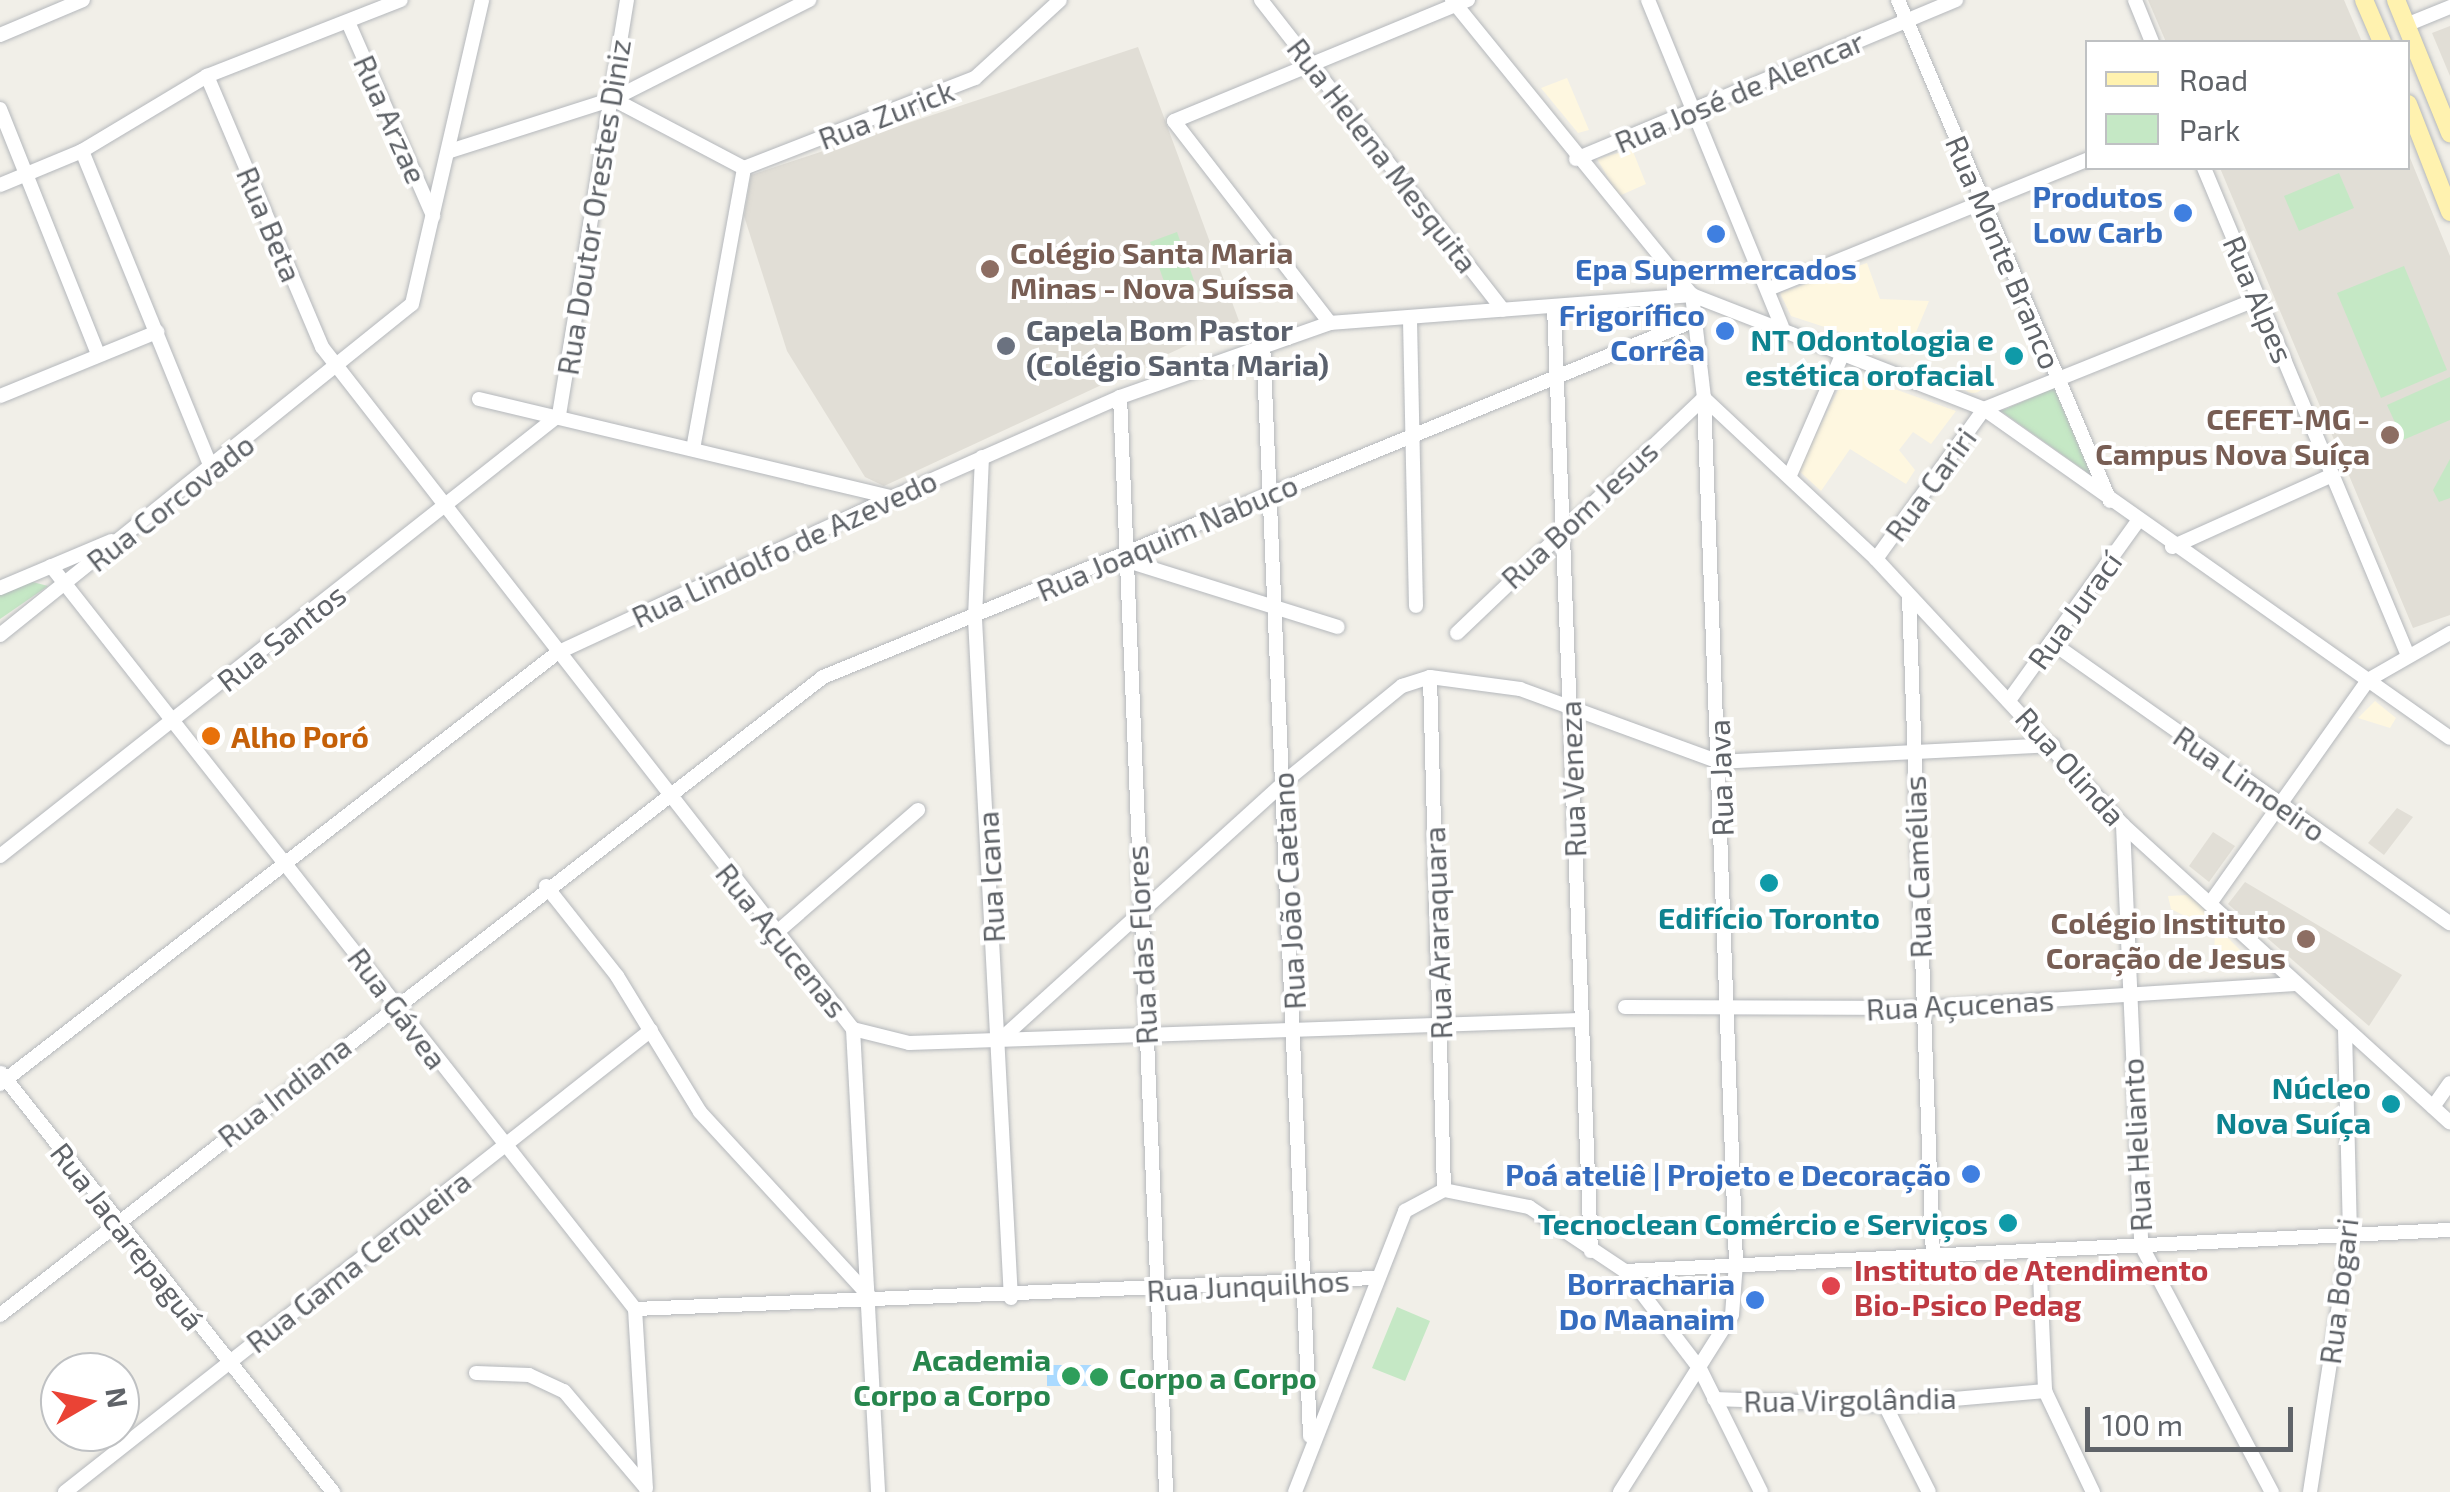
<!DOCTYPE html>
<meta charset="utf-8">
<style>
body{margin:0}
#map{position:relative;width:2450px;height:1492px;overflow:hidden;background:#f1efe8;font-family:"Exo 2",sans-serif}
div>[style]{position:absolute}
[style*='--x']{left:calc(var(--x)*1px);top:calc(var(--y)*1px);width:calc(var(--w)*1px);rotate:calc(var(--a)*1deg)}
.commercial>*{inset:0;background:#fef7e0}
.round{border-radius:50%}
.education>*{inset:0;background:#e1ded6}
.green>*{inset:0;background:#c5e8c5}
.water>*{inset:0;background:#aadaff}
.roads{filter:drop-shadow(0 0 2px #b5b8bc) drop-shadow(0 0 2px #b5b8bc)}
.minor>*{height:14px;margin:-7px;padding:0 7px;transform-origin:7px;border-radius:7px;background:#fff}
.major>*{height:18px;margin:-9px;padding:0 9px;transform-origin:9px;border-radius:9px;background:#fff2af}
.dots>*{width:28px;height:28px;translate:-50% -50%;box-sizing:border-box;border:5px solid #fff;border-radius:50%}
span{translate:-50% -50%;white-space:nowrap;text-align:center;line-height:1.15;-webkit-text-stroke:8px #fff;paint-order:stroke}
.street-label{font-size:30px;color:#5f6368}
.shop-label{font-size:30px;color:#366cbe;font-weight:700}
.right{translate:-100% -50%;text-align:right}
.education-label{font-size:30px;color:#785e54;font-weight:700}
.left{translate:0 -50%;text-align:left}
.worship-label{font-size:30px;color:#5b616d;font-weight:700}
.culture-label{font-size:30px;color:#0d838f;font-weight:700}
.food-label{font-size:30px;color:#c56008;font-weight:700}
.health-label{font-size:30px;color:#be3a42;font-weight:700}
.leisure-label{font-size:30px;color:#27864d;font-weight:700}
.legend{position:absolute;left:2085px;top:40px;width:325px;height:130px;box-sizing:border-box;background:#fff;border:2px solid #bfc1c3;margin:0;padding:12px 18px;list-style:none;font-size:30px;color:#5f6368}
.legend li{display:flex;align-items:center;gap:20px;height:50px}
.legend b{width:50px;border:2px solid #bfc1c3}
.north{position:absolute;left:40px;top:1352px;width:100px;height:100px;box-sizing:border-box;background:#fff;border:2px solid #bfc1c3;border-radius:50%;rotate:81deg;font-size:28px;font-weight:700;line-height:40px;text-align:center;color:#5f6368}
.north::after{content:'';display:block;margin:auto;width:35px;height:45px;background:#ea4335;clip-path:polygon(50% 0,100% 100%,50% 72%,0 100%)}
.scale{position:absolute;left:2085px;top:1407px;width:208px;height:45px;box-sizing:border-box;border:5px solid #5f6368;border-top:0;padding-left:12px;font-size:30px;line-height:35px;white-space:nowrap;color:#5f6368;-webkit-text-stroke:8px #fff;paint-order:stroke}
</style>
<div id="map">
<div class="commercial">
<i style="clip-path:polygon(1567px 78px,1589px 130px,1578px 133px,1541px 88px)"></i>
<i style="clip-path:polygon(1632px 149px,1646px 184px,1619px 196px,1597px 159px)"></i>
<i style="clip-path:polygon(1867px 263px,1880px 299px,1929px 301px,1907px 354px,1791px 316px,1780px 293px)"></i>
<i class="round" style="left:1961px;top:369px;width:24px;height:24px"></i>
<i style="clip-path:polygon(1847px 372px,1956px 411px,1931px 444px,1913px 432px,1899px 450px,1915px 470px,1906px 484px,1850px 449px,1821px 491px,1798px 470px)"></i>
<i style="clip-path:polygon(2375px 701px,2396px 718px,2390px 728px,2358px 718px)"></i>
<i style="clip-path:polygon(2188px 895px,2211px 916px,2197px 922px,2171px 909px,2168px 896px)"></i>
<i style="clip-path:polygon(2215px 925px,2253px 963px,2214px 969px)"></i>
</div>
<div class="education">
<i style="clip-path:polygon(2148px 0,2344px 0,2362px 42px,2166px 42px)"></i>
<i style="clip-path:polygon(2450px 26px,2450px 76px,2432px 33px)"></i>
<i style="clip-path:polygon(1138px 47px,1239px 321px,884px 486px,865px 477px,787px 351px,744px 216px,751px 175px)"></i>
<i style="clip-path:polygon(2408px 153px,2450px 256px,2450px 615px,2413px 628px,2220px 168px,2408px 168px)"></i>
<i style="clip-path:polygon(2397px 808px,2413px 817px,2384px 855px,2368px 843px)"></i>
<i style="clip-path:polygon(2213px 832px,2235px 846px,2209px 882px,2189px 866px)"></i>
<i style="clip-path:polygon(2245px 882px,2402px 975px,2369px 1026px,2228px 904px)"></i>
</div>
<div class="green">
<i style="clip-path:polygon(2339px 173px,2354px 208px,2299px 231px,2284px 196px)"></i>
<i style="clip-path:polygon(1177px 232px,1198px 292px,1171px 301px,1150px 242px)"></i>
<i style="clip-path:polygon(2404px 266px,2447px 370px,2381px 398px,2337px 293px)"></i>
<i style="clip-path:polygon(2450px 377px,2450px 420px,2403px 440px,2387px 405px)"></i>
<i style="clip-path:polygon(2054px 388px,2091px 475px,2001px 411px)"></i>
<i style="clip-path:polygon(2450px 459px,2450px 498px,2439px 502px,2433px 490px)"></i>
<i style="clip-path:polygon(29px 581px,48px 586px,0 619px,0 594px)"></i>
<i style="clip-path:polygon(1397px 1307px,1430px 1321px,1405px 1381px,1372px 1368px)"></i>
</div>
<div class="water">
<i style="clip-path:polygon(1047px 1365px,1096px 1365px,1096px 1386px,1047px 1386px)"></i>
</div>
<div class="roads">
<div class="minor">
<i style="--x:1261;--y:0;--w:393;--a:52"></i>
<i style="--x:1452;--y:0;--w:380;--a:50.9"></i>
<i style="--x:1692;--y:295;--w:313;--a:21.3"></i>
<i style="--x:1984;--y:409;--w:570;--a:35.22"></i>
<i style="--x:1648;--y:0;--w:353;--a:67.7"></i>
<i style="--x:1898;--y:0;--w:544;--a:67.06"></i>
<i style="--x:2135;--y:0;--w:45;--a:68"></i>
<i style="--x:348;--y:22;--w:212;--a:66.3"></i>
<i style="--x:2406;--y:25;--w:48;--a:-22.2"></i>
<i style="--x:0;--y:35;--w:90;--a:-22.9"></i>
<i style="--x:207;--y:76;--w:294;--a:67"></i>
<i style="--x:322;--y:347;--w:864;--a:52.1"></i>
<i style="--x:853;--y:1029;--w:58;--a:14"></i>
<i style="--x:909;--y:1043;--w:671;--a:-1.96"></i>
<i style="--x:613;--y:99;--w:148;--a:27.8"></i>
<i style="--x:0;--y:109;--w:264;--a:68.2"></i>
<i style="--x:82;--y:151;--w:347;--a:67.8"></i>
<i style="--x:450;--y:151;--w:171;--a:-17.7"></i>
<i style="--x:613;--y:99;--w:220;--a:-26.8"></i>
<i style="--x:1576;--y:159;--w:412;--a:-22.7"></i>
<i style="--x:744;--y:168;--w:248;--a:-21.3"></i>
<i style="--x:975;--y:78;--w:115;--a:-42.5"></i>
<i style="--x:2204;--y:168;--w:524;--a:67.3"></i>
<i style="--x:0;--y:185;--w:89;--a:-22.5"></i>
<i style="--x:82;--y:151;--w:146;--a:-31"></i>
<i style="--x:207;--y:76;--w:208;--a:-21.4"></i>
<i style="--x:1771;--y:288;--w:342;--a:-22.1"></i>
<i style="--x:1554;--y:307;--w:945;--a:87.76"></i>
<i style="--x:1410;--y:320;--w:286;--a:88.8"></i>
<i style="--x:1330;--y:323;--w:255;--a:-127.7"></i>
<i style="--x:1174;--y:121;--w:318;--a:-22.4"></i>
<i style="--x:1263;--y:341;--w:1096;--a:87.54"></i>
<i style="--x:0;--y:396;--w:170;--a:-22.2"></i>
<i style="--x:1120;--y:397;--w:1096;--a:87.59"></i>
<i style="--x:1704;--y:398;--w:236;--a:43.1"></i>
<i style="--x:1876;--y:559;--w:363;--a:47.1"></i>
<i style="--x:2123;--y:825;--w:442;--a:42.3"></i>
<i style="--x:479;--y:399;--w:423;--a:13.4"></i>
<i style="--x:693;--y:449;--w:286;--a:-79.7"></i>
<i style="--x:982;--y:457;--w:162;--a:92.5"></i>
<i style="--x:975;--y:619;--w:680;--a:86.97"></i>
<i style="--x:1790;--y:475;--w:133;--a:-66.5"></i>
<i style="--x:2172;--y:547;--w:175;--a:-24.2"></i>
<i style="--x:1121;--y:559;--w:227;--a:17.4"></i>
<i style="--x:1876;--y:559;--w:185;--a:-54.2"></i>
<i style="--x:1984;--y:409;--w:295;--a:-21.9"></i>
<i style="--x:51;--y:566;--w:945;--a:51.83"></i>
<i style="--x:635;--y:1309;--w:180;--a:86.5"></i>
<i style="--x:0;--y:588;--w:121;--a:-22.9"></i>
<i style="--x:1909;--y:597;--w:660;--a:87.92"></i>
<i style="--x:1457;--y:633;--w:341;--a:-43.6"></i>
<i style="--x:0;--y:635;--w:528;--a:-38.78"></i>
<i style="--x:412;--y:304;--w:312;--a:-77"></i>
<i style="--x:2051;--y:642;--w:488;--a:35.2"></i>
<i style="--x:1430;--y:677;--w:513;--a:88.44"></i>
<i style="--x:2010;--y:699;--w:219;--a:-54.3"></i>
<i style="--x:2123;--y:825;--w:420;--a:87.5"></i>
<i style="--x:2141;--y:1245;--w:280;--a:62.1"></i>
<i style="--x:0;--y:856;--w:712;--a:-38.27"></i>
<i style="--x:559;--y:415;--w:421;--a:-80.7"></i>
<i style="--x:546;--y:886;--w:115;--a:51.7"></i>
<i style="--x:617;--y:976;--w:159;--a:58.6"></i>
<i style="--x:700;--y:1112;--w:255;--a:47.4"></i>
<i style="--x:2211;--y:902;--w:272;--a:-54.7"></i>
<i style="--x:2368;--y:680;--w:95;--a:-29.8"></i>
<i style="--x:776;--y:933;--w:188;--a:-40.9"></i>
<i style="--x:1625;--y:1007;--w:298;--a:0.2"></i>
<i style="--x:1923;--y:1008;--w:373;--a:-3.7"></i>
<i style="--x:853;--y:1029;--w:464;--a:86.9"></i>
<i style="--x:1000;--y:1040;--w:382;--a:-42.2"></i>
<i style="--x:1283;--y:783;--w:154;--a:-39.2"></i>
<i style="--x:1402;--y:686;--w:29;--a:-18"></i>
<i style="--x:1430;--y:677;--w:91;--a:7.6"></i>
<i style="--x:1520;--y:689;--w:212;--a:20.1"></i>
<i style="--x:1719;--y:762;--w:334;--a:-2.9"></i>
<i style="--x:1;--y:1073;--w:535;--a:51.61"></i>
<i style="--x:0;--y:1084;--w:704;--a:-37.73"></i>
<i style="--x:557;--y:653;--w:368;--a:-24.9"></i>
<i style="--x:891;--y:498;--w:250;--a:-23.8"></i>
<i style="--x:1120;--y:397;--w:223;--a:-19.4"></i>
<i style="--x:1330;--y:323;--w:363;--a:-4.4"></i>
<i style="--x:2433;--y:1107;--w:29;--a:-55"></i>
<i style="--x:2039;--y:1252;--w:139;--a:87.5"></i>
<i style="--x:2045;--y:1391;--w:112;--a:64.6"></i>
<i style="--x:1625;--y:1271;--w:123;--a:52.6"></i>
<i style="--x:1700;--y:1369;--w:137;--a:63.6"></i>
<i style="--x:635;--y:1309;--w:741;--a:-2.4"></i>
<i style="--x:0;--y:1315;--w:1041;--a:-37.78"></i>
<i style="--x:823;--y:677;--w:940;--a:-22.25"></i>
<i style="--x:476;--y:1373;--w:53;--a:2.2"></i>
<i style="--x:529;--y:1375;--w:38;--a:25"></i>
<i style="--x:564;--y:1391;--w:126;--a:49.8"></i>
<i style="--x:1714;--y:1399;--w:171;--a:2"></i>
<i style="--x:1885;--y:1405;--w:161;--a:-5"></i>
<i style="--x:1885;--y:1405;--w:97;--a:63.2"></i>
<i style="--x:65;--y:1492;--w:746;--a:-38.25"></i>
<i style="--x:1295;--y:1492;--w:302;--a:-68.6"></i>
<i style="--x:1405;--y:1211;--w:44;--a:-28.3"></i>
<i style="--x:1444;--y:1190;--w:87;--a:11.3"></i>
<i style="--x:1529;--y:1207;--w:115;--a:33.7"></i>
<i style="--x:1625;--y:1271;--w:826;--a:-2.85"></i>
<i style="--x:1620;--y:1492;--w:209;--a:-57.7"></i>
<i style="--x:1732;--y:1315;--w:52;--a:-85.6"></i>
<i style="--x:1736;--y:1263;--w:866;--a:-92.12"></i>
<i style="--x:1704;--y:398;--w:104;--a:-96.6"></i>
<i style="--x:2310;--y:1492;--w:261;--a:-81.2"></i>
<i style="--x:2350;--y:1234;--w:205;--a:-91.4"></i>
</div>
<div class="major">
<i style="--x:2364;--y:0;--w:46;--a:66.8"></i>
<i style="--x:2396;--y:0;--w:144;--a:67.9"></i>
<i style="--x:2408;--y:104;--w:116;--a:68.7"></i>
</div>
</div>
<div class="dots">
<i style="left:2183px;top:213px;background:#3f7fe0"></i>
<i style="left:1716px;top:234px;background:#3f7fe0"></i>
<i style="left:990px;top:269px;background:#8d6e63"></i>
<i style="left:1725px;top:331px;background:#3f7fe0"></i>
<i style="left:1006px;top:346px;background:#6b7280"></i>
<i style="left:2014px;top:356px;background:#0f9aa8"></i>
<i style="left:2390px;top:435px;background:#8d6e63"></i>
<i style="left:211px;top:736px;background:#e8710a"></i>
<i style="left:1769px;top:883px;background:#0f9aa8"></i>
<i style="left:2306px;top:939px;background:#8d6e63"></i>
<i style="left:2391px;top:1104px;background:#0f9aa8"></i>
<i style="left:1971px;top:1174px;background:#3f7fe0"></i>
<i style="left:2008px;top:1223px;background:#0f9aa8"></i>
<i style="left:1831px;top:1286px;background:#e0444e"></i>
<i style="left:1755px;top:1300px;background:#3f7fe0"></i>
<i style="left:1071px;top:1376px;background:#2e9e5b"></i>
<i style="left:1099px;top:1377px;background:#2e9e5b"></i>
</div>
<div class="street-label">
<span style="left:1739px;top:91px;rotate:-23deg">Rua José de Alencar</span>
<span style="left:886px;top:114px;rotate:-21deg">Rua Zurick</span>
<span style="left:391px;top:119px;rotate:66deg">Rua Arzae</span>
<span style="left:1383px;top:155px;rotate:52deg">Rua Helena Mesquita</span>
<span style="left:593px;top:207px;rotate:-81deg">Rua Doutor Orestes Diniz</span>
<span style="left:270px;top:224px;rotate:67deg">Rua Beta</span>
<span style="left:2004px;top:252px;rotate:67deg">Rua Monte Branco</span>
<span style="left:2259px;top:299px;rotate:67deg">Rua Alpes</span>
<span style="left:1930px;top:484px;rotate:-54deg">Rua Cariri</span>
<span style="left:170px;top:502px;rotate:-38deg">Rua Corcovado</span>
<span style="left:1579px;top:514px;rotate:-43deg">Rua Bom Jesus</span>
<span style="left:1167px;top:537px;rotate:-23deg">Rua Joaquim Nabuco</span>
<span style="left:784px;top:548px;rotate:-25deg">Rua Lindolfo de Azevedo</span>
<span style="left:2074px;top:610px;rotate:-54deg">Rua Jurací</span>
<span style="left:281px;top:637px;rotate:-38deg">Rua Santos</span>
<span style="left:2071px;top:766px;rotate:48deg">Rua Olinda</span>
<span style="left:1720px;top:778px;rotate:-92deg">Rua Java</span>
<span style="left:1572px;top:779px;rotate:-92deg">Rua Veneza</span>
<span style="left:2250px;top:783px;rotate:35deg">Rua Limoeiro</span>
<span style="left:1917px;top:867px;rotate:-92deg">Rua Camélias</span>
<span style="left:990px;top:877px;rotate:-93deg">Rua Icana</span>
<span style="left:1288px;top:891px;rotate:-93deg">Rua João Caetano</span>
<span style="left:1437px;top:933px;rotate:-92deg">Rua Araraquara</span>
<span style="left:782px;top:940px;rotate:51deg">Rua Açucenas</span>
<span style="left:1141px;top:945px;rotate:-93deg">Rua das Flores</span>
<span style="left:1960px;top:1004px;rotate:-3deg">Rua Açucenas</span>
<span style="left:398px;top:1008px;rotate:53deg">Rua Gávea</span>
<span style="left:284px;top:1091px;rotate:-38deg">Rua Indiana</span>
<span style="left:2136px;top:1145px;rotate:-93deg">Rua Helianto</span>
<span style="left:128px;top:1236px;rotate:52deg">Rua Jacarepaguá</span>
<span style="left:358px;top:1261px;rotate:-38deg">Rua Gama Cerqueira</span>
<span style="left:1248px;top:1285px;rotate:-3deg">Rua Junquilhos</span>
<span style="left:2338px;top:1291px;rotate:-83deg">Rua Bogari</span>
<span style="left:1850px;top:1399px;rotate:-1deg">Rua Virgolândia</span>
</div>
<div class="shop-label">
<span class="right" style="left:2163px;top:213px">Produtos<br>Low Carb</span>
<span style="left:1716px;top:268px">Epa Supermercados</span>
<span class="right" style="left:1705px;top:331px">Frigorífico<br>Corrêa</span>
<span class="right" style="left:1951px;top:1174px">Poá ateliê | Projeto e Decoração</span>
<span class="right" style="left:1735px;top:1300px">Borracharia<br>Do Maanaim</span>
</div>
<div class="education-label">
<span class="left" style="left:1010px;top:269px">Colégio Santa Maria<br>Minas - Nova Suíssa</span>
<span class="right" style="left:2370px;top:435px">CEFET-MG -<br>Campus Nova Suíça</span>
<span class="right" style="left:2286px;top:939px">Colégio Instituto<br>Coração de Jesus</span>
</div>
<div class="worship-label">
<span class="left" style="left:1026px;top:346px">Capela Bom Pastor<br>(Colégio Santa Maria)</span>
</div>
<div class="culture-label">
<span class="right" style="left:1994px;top:356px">NT Odontologia e<br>estética orofacial</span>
<span style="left:1769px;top:917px">Edifício Toronto</span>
<span class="right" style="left:2371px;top:1104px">Núcleo<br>Nova Suíça</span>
<span class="right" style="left:1988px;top:1223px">Tecnoclean Comércio e Serviços</span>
</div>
<div class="food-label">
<span class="left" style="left:231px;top:736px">Alho Poró</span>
</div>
<div class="health-label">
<span class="left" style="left:1854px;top:1286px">Instituto de Atendimento<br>Bio-Psico Pedag</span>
</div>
<div class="leisure-label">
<span class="right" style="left:1051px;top:1376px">Academia<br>Corpo a Corpo</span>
<span class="left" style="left:1119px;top:1377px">Corpo a Corpo</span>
</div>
<ul class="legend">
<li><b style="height:12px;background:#fff2af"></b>Road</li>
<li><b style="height:28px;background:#c5e8c5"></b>Park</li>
</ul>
<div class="north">N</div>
<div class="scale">100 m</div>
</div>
